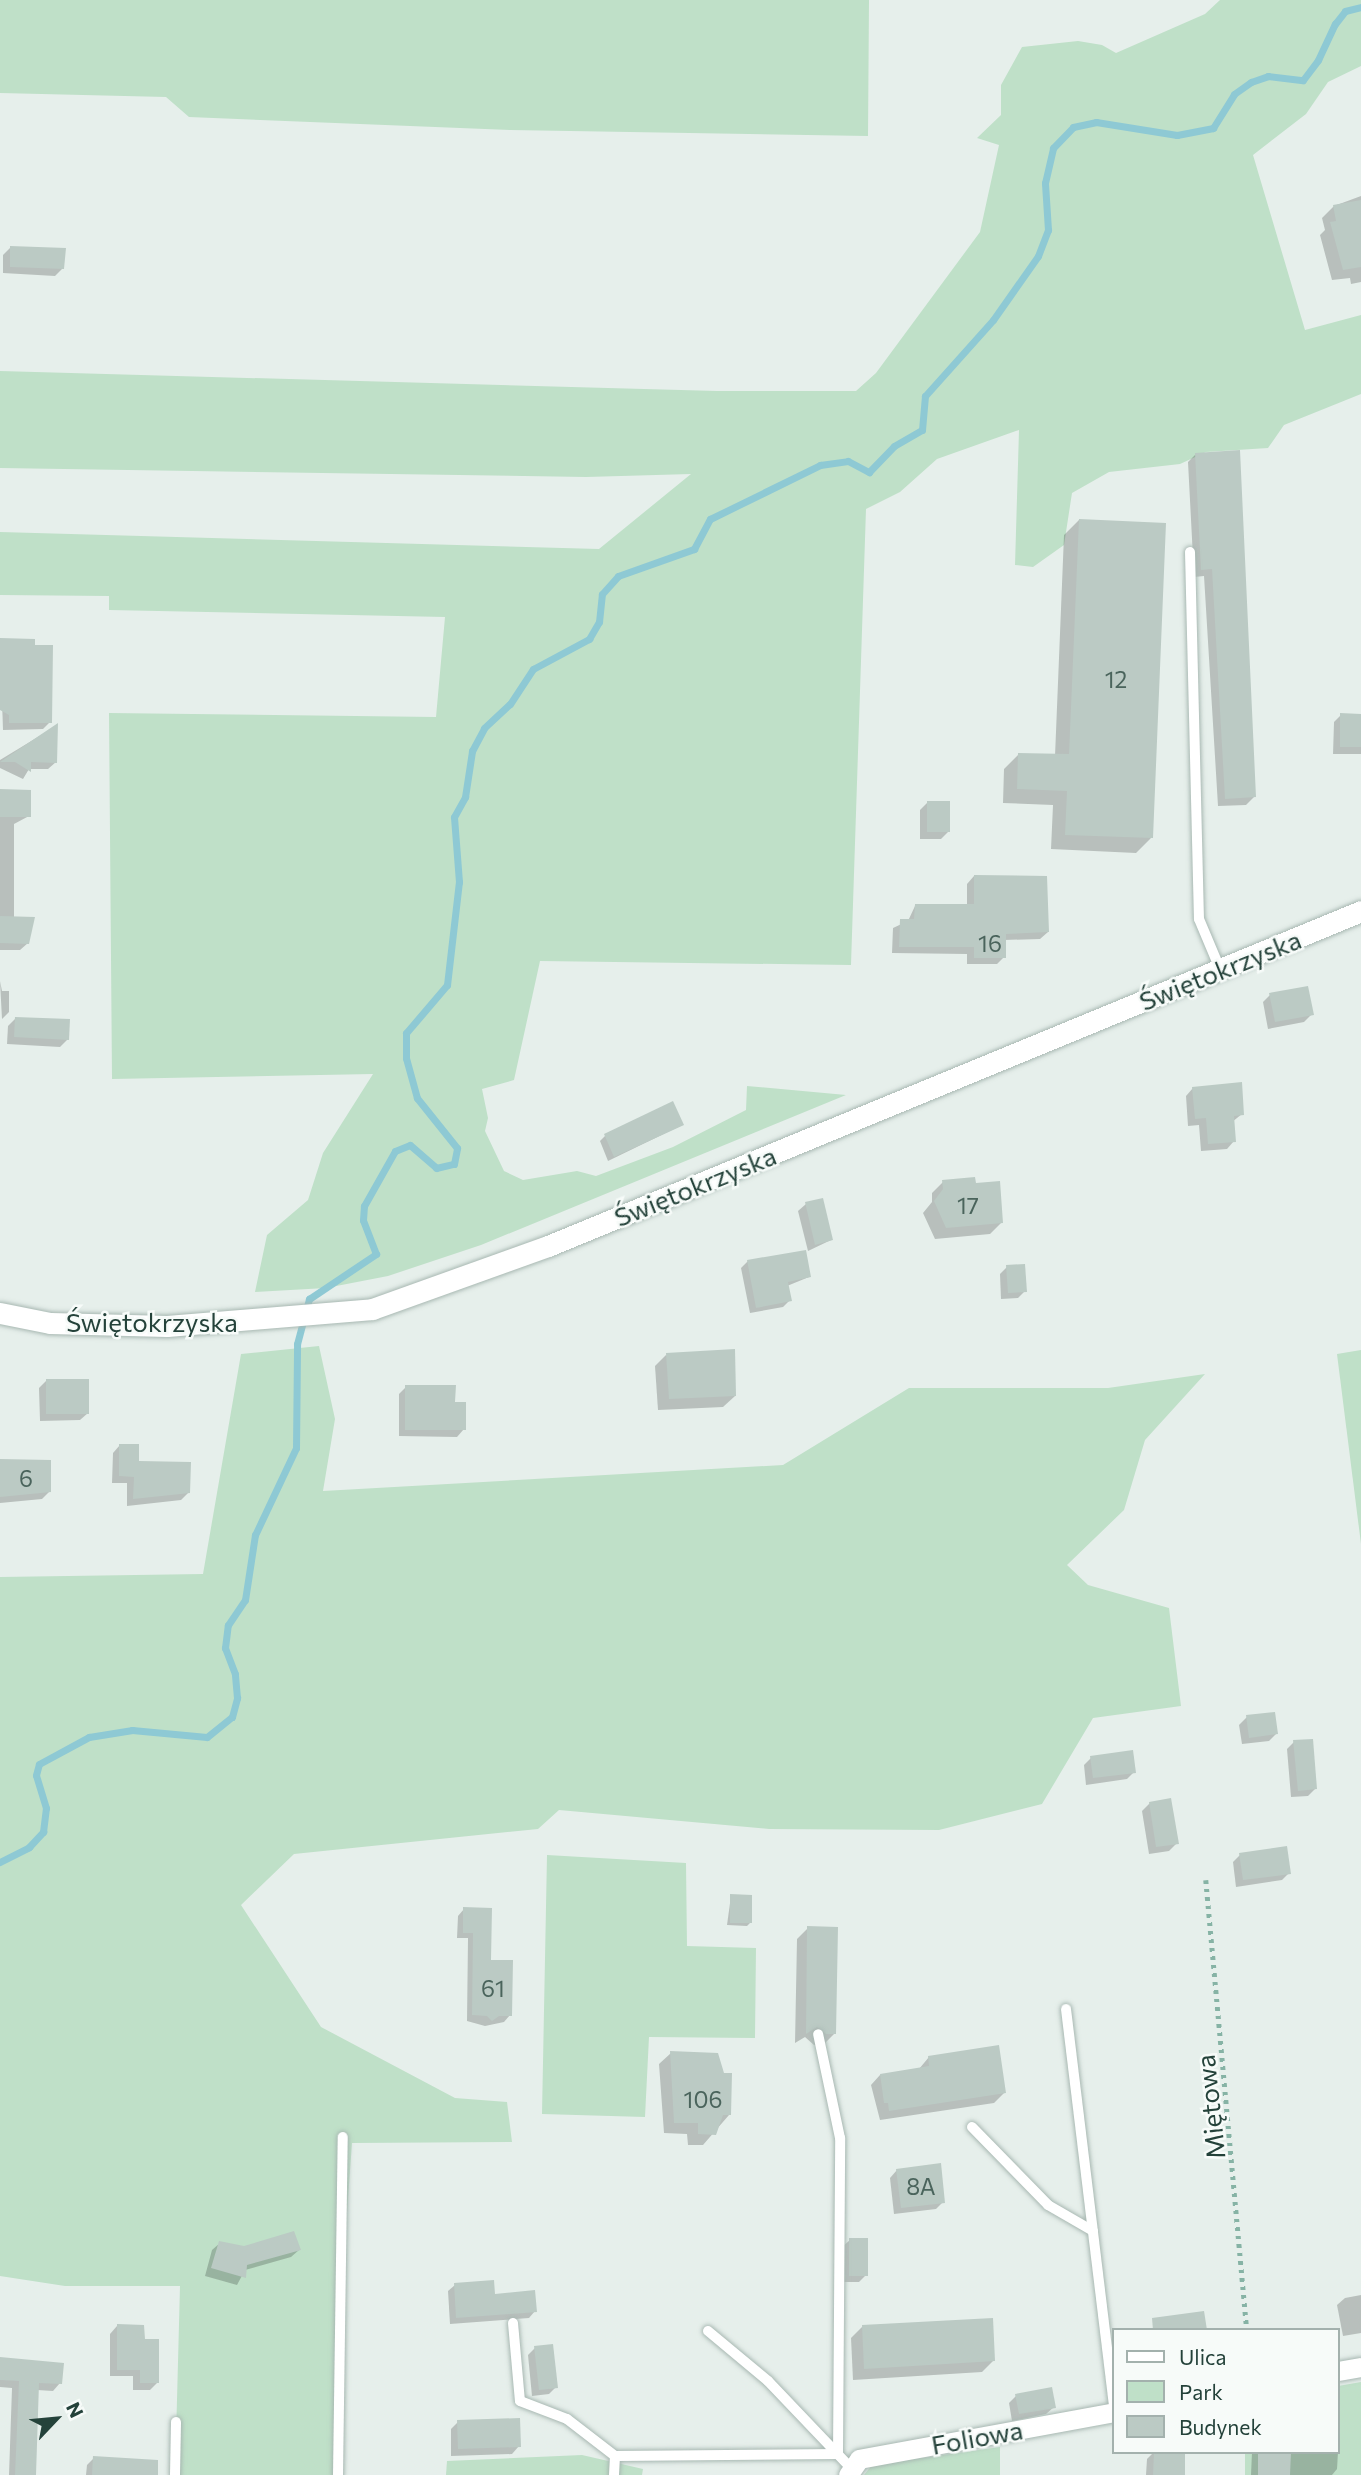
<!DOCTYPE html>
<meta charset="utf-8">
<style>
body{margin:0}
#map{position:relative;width:1361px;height:2475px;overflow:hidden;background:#e6efeb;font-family:Commissioner,sans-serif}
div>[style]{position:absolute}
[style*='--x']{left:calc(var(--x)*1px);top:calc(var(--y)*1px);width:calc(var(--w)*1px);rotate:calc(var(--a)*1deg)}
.green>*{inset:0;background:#bfe0c8}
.shadow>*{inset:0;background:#0003}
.stream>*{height:7px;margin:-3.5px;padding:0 3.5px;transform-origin:3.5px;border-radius:3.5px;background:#8ec9d4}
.building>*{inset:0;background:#bbcac4}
.path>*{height:4.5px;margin-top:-2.25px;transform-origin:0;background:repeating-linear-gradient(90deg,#86b3a5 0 3.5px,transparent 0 8.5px)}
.roads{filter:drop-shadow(0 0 2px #a8b8b2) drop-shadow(0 0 2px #a8b8b2)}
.lane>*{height:10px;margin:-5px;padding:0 5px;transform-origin:5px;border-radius:5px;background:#fff}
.street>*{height:19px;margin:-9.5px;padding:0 9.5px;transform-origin:9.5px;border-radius:9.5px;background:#fff}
.secondary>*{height:21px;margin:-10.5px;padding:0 10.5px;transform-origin:10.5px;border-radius:10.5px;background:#fff}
span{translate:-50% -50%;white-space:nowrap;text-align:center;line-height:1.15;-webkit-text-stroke:5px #f7fbf9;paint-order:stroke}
.number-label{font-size:23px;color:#4a645c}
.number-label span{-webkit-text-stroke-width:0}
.street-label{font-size:26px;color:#24423a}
.legend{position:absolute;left:1112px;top:2328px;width:228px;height:126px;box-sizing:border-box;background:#f7fbf9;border:2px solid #a3b1ad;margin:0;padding:9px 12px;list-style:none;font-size:21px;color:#24423a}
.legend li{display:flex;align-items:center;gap:14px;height:35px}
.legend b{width:35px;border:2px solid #a3b1ad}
.north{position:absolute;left:21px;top:2384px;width:70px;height:70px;-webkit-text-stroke:5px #f7fbf9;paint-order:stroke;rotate:64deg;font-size:19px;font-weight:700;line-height:28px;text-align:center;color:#24423a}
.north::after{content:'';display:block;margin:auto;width:24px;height:32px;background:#24423a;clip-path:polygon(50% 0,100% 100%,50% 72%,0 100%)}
</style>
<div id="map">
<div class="green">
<i style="clip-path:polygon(0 0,869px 0,868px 136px,510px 130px,189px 117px,166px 97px,0 93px)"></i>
<i style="clip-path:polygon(1220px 0,1361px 0,1361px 66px,1328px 82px,1306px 114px,1253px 155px,1305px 330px,1361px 315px,1361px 394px,1284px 425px,1268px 448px,1206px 452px,1180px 464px,1109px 472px,1072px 493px,1064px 545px,1033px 567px,1015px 565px,1019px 430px,937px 459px,900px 492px,866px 509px,851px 965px,540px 961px,514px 1080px,482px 1089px,488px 1118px,485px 1131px,504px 1171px,523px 1180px,577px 1171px,596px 1176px,673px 1147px,746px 1110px,747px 1086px,846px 1095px,481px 1245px,388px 1276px,326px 1288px,255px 1292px,267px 1235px,308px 1200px,323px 1153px,373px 1074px,112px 1079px,109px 713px,436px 717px,445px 617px,109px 610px,109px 596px,0 595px,0 532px,599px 549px,691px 474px,586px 477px,0 468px,0 371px,717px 391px,856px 391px,876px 373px,980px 232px,999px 145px,977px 138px,1001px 115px,1001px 85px,1022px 47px,1078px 41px,1102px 45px,1116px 53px,1205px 14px)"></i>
<i style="clip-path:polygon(319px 1346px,335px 1419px,323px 1491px,783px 1465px,909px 1388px,1108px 1388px,1205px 1374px,1145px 1440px,1124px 1510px,1067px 1565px,1088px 1585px,1169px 1608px,1181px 1706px,1093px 1718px,1042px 1804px,939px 1830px,769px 1829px,559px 1810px,538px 1829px,294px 1854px,241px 1905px,321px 2027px,455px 2098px,507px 2102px,512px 2142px,352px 2143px,341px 2296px,338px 2475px,175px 2475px,180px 2286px,65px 2286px,0 2276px,0 1577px,203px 1574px,241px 1354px)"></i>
<i style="clip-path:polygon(1361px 1350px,1361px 1544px,1337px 1354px)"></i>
<i style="clip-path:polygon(547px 1855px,686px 1863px,687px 1946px,756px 1948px,755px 2038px,649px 2037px,645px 2117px,542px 2114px)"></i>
<i style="clip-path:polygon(1361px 2382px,1361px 2475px,1245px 2475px,1245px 2452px,1338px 2452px,1338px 2386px)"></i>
<i style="clip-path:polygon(1000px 2447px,1000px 2475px,864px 2475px,872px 2465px)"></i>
<i style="clip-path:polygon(582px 2455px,643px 2469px,642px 2475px,446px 2475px,447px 2461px)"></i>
</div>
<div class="shadow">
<i style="clip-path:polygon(1361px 196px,1361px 282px,1351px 284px,1350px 278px,1332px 280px,1320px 235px,1325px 230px,1322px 218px,1334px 206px)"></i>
<i style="clip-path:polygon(10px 248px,63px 268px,55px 276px,3px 273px,3px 255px)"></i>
<i style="clip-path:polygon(1196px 454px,1254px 797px,1246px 805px,1218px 806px,1204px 576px,1194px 577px,1188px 462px)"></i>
<i style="clip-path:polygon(1079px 520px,1151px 838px,1136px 853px,1051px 849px,1053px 805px,1003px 803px,1004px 769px,1019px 754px,1055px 756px,1064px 535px)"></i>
<i style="clip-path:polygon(0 640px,50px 722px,43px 729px,3px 730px)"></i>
<i style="clip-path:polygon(1341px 715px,1361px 715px,1361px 754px,1333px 754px,1334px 722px)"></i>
<i style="clip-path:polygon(56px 726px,56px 762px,48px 769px,29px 769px,23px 779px,0 768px,0 760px)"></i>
<i style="clip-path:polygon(0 791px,29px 816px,14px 824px,14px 918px,28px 943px,20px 950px,0 950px)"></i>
<i style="clip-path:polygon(927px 803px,949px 831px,941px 839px,920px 839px,920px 810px)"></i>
<i style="clip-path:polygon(974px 876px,1048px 932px,1040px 939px,1004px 940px,1004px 957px,997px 964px,967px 964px,967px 954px,892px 953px,893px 928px,908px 921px,915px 906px,967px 906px,967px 884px)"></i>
<i style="clip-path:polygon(0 981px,2px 991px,9px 991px,9px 1012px,2px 1019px)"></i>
<i style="clip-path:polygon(1270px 995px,1312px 1014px,1304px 1022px,1268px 1029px,1263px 1002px)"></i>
<i style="clip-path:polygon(15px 1019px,68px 1039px,60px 1047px,7px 1044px,8px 1026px)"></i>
<i style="clip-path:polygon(1193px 1088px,1242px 1114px,1232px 1122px,1234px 1141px,1227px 1149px,1201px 1151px,1199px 1125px,1188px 1126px,1186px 1096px)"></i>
<i style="clip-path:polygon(682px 1125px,608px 1161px,600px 1141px,605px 1136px)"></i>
<i style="clip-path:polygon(943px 1182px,1001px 1223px,990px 1234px,935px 1239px,923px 1213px,932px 1202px,932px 1193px)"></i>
<i style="clip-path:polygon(806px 1204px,831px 1240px,808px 1251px,798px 1211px)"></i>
<i style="clip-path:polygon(748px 1261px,809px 1277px,787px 1286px,790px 1300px,783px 1307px,750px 1313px,741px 1268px)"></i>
<i style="clip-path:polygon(1007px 1267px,1025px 1291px,1018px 1298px,1001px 1299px,1000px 1274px)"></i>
<i style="clip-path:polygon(666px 1355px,735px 1396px,723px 1407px,658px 1410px,655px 1366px)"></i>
<i style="clip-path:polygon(46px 1381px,88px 1413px,80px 1420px,40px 1421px,39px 1388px)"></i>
<i style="clip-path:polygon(406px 1387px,453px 1403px,464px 1429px,457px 1437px,399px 1436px,399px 1394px)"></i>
<i style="clip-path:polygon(120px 1445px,137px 1462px,188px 1493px,181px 1500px,127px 1506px,127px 1483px,112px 1483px,113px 1453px)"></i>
<i style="clip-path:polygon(0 1466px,49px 1492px,42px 1499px,0 1503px)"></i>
<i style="clip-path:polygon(1247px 1717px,1276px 1734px,1269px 1741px,1242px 1744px,1239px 1725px)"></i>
<i style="clip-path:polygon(1294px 1742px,1315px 1789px,1308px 1796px,1291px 1797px,1287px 1749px)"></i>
<i style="clip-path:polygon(1091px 1758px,1134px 1772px,1127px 1779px,1086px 1785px,1084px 1765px)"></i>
<i style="clip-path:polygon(1150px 1803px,1177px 1843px,1169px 1851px,1149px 1854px,1142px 1811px)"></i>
<i style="clip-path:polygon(1240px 1855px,1289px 1873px,1282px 1880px,1236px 1887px,1233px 1862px)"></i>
<i style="clip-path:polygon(731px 1896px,750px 1923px,747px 1926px,727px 1925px)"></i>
<i style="clip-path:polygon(464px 1909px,510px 2015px,504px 2022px,485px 2026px,467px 2021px,468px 1938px,457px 1938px,458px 1916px)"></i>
<i style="clip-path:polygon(808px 1928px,835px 2033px,823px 2045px,814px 2045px,805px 2037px,795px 2043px,797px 1939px)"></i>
<i style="clip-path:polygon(671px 2053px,729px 2115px,703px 2145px,688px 2145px,687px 2134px,664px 2133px,659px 2064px)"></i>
<i style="clip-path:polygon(929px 2057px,1004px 2093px,994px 2103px,880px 2120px,871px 2085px,880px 2075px,919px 2069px)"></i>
<i style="clip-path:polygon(897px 2170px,943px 2202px,936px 2209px,894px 2214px,890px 2178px)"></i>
<i style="clip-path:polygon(850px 2240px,866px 2275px,859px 2282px,842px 2282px,842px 2247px)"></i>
<i style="clip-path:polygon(220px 2243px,244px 2247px,299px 2250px,291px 2257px,245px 2270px,237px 2285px,205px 2276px,212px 2250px)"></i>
<i style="clip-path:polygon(455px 2285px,493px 2296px,535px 2311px,529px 2318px,450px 2324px,448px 2291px)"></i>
<i style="clip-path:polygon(1361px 2295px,1361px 2333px,1343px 2336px,1337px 2305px,1345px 2298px)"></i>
<i style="clip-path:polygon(117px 2326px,143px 2341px,158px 2382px,150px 2390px,133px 2390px,133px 2376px,110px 2376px,110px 2334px)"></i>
<i style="clip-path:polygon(862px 2327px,993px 2361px,982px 2372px,853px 2380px,851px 2338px)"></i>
<i style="clip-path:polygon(535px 2348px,556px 2387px,549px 2394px,532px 2396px,528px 2355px)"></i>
<i style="clip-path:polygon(0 2359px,60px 2383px,53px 2391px,37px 2390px,34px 2475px,9px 2475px,12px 2388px,0 2387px)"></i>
<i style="clip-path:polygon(1016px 2396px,1054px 2407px,1046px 2414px,1012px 2421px,1009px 2403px)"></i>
<i style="clip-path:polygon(458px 2422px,519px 2446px,512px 2454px,451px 2456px,451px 2429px)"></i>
<i style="clip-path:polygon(1154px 2452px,1183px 2452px,1184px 2475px,1146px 2475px,1147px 2459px)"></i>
<i style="clip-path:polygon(1252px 2452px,1338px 2452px,1337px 2469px,1332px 2475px,1251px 2475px)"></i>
<i style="clip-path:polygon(94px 2458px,128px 2475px,86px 2475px,87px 2465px)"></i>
</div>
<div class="stream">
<i style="--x:0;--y:1862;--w:33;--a:-27"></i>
<i style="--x:29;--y:1847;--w:21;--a:-47"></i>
<i style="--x:43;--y:1832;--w:24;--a:-83"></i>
<i style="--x:46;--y:1808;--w:34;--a:-107"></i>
<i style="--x:36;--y:1775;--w:11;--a:-75"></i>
<i style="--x:39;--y:1764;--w:57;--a:-28.4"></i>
<i style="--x:89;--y:1737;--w:44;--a:-9.2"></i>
<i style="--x:132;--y:1730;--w:75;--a:5.3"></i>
<i style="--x:207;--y:1737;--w:32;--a:-39"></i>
<i style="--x:232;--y:1717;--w:20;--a:-75"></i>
<i style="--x:237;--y:1698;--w:24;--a:-95"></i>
<i style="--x:235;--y:1674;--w:28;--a:-111"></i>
<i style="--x:225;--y:1648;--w:23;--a:-83"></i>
<i style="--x:228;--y:1625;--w:30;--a:-56"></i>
<i style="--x:245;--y:1600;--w:66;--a:-81.3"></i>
<i style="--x:255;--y:1535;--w:96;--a:-64.8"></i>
<i style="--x:296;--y:1448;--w:104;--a:-89.4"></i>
<i style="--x:297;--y:1344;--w:47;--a:-75.1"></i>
<i style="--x:309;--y:1299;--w:81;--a:-33.9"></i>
<i style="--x:376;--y:1254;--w:36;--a:-111"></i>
<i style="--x:363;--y:1220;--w:14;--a:-86"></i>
<i style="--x:364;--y:1206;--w:63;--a:-60.6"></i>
<i style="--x:395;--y:1151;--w:16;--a:-22"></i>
<i style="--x:410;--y:1145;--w:35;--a:41"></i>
<i style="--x:436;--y:1168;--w:18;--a:-13"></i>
<i style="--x:454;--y:1164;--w:16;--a:-79"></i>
<i style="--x:457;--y:1148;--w:64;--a:-128.7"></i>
<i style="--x:417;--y:1098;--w:41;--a:-105.4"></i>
<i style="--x:406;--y:1058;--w:25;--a:-90"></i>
<i style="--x:406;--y:1033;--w:63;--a:-49.5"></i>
<i style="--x:447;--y:985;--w:104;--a:-83.4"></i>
<i style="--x:459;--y:882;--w:65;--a:-94.4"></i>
<i style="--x:454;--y:817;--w:23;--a:-61"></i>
<i style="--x:465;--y:797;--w:47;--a:-81.3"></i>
<i style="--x:472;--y:751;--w:26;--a:-62"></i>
<i style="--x:484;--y:728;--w:35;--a:-43"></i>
<i style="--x:510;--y:704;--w:42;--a:-56.7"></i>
<i style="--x:533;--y:669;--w:64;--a:-28.2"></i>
<i style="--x:589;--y:639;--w:20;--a:-60"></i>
<i style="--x:599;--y:622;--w:28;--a:-84"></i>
<i style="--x:602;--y:594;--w:24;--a:-48"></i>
<i style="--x:618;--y:576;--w:81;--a:-19.6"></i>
<i style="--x:694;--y:549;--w:34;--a:-62"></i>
<i style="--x:710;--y:519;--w:123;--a:-26.1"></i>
<i style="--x:820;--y:465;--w:28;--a:-8"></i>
<i style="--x:848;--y:461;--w:24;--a:28"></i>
<i style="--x:869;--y:472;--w:36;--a:-46"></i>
<i style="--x:894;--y:446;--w:32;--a:-30"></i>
<i style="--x:922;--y:430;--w:34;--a:-85"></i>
<i style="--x:925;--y:396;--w:102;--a:-48.2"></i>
<i style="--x:993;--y:320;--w:78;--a:-54.9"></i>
<i style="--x:1038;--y:256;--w:28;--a:-69"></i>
<i style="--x:1048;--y:230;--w:47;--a:-93.7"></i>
<i style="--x:1045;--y:183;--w:36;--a:-77"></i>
<i style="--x:1053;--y:148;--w:29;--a:-46"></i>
<i style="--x:1073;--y:127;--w:24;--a:-12"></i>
<i style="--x:1096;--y:122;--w:82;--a:9.1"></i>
<i style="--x:1177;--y:135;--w:37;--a:-11"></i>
<i style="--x:1213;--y:128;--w:40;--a:-58"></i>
<i style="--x:1234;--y:94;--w:21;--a:-35"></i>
<i style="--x:1251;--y:82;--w:18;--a:-19"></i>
<i style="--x:1268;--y:76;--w:35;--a:7"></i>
<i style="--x:1303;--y:80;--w:25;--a:-53"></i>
<i style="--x:1318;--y:60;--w:40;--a:-65"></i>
<i style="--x:1335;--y:24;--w:16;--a:-52"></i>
<i style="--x:1345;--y:11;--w:16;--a:-14"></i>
</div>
<div class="building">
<i style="clip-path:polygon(1361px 200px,1361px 267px,1343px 270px,1330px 222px,1336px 221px,1333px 205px)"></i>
<i style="clip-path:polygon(10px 246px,66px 248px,64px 269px,10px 267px)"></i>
<i style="clip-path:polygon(1240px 450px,1256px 797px,1225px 799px,1212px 569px,1201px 570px,1195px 453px)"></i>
<i style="clip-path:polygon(1079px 519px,1166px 523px,1153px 838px,1065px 835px,1067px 791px,1017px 789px,1018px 753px,1069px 754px)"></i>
<i style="clip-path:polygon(0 638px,35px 639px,35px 645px,53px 645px,52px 723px,9px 723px,9px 715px,0 710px)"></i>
<i style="clip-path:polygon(1340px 713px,1361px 714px,1361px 747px,1340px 747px)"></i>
<i style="clip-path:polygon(58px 723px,57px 763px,31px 762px,31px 772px,15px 762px,0 762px)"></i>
<i style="clip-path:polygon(0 789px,31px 790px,31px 817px,0 817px)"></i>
<i style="clip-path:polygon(927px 801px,950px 801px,950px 832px,927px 832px)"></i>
<i style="clip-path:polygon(974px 875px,1047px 876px,1049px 932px,1006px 934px,1006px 958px,974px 958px,974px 947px,899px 947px,900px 919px,914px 919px,915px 904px,974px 904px)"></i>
<i style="clip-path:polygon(0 916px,35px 917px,29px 944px,0 943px)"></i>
<i style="clip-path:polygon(1308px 986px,1314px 1015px,1275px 1022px,1269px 993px)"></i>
<i style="clip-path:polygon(15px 1017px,70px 1019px,69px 1040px,14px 1037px)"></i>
<i style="clip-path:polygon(1242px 1082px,1244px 1115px,1234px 1116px,1236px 1142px,1208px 1144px,1206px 1118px,1195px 1119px,1192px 1087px)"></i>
<i style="clip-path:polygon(673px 1101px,684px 1125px,614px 1157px,604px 1134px)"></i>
<i style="clip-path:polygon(975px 1177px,976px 1183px,1000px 1181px,1003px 1223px,946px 1228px,934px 1201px,943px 1189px,942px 1180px)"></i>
<i style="clip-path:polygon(823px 1198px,833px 1240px,815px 1245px,805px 1202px)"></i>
<i style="clip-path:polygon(806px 1250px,811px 1277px,788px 1282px,792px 1301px,756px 1308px,747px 1260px)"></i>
<i style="clip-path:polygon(1025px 1264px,1027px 1292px,1008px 1293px,1006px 1265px)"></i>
<i style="clip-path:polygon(735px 1349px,736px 1396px,669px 1399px,666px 1353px)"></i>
<i style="clip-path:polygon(46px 1379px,89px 1379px,89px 1414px,46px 1414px)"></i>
<i style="clip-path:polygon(405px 1385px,456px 1385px,455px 1402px,466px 1402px,466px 1430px,405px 1430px)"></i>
<i style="clip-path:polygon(119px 1444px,139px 1444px,139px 1461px,191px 1462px,190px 1493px,133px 1499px,134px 1477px,119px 1476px)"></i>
<i style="clip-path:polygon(0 1459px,51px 1460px,51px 1492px,0 1497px)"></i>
<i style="clip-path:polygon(1275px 1712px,1278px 1734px,1249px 1738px,1246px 1715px)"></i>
<i style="clip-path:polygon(1313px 1739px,1317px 1789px,1298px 1791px,1293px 1740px)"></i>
<i style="clip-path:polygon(1133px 1750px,1136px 1773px,1093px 1778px,1090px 1756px)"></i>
<i style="clip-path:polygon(1171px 1798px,1179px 1844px,1156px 1847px,1149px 1802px)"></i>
<i style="clip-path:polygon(1287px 1846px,1291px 1874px,1243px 1880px,1239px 1853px)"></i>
<i style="clip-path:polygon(730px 1894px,752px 1895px,752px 1923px,730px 1923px)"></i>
<i style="clip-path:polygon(463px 1907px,492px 1908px,491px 1960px,513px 1960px,512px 2016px,499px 2016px,492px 2021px,487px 2016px,472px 2015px,473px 1933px,463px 1933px)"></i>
<i style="clip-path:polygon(807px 1926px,838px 1927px,836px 2034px,826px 2034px,817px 2027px,806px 2034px)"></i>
<i style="clip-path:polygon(999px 2045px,1006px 2093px,889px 2111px,888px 2103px,884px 2103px,880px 2074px,929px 2066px,928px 2056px)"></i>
<i style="clip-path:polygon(670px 2051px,718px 2053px,724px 2073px,732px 2073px,731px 2115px,723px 2115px,716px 2135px,698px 2134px,698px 2123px,674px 2123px)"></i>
<i style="clip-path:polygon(941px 2163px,945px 2203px,901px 2208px,896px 2169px)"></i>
<i style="clip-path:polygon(294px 2231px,301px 2250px,247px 2265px,246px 2278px,211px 2268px,219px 2241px,244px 2246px)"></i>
<i style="clip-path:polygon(849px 2238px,868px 2238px,868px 2276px,849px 2276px)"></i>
<i style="clip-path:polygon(494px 2280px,495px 2294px,535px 2290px,537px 2312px,456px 2318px,454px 2283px)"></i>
<i style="clip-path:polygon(1204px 2311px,1207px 2330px,1153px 2330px,1152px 2318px)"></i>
<i style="clip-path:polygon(993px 2318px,995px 2361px,864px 2369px,862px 2325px)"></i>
<i style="clip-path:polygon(117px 2324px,144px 2325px,145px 2339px,159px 2339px,159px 2383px,140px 2383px,140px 2370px,117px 2370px)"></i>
<i style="clip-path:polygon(553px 2344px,558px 2388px,539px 2390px,534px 2346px)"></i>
<i style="clip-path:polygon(0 2357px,64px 2363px,62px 2384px,39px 2383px,36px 2475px,15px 2475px,19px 2381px,0 2380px)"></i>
<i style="clip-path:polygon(1052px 2387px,1056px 2408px,1019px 2414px,1015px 2394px)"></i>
<i style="clip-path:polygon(520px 2418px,521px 2447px,458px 2449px,457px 2420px)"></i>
<i style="clip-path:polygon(1154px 2452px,1185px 2452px,1185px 2475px,1153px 2475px)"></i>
<i style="clip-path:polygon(1258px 2452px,1291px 2452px,1290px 2475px,1258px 2475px)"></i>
<i style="clip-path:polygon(93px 2456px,158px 2460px,158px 2475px,92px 2475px)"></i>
</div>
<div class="path">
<i style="--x:1206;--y:1880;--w:452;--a:84.8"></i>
</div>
<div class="roads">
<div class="lane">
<i style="--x:1190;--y:552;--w:367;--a:88.6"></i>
<i style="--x:1199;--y:919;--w:54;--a:67.2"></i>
<i style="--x:1066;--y:2009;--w:402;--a:83.1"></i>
<i style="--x:972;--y:2127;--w:109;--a:45.7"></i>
<i style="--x:1048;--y:2205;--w:52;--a:30"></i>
<i style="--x:513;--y:2323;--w:78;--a:84.9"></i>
<i style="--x:520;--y:2401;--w:50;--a:21"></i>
<i style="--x:567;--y:2419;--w:61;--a:37.6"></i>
<i style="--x:615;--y:2456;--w:223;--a:-0.5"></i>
<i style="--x:838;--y:2454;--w:316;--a:-89.6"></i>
<i style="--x:840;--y:2138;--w:106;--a:-101.9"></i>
<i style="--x:708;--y:2331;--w:78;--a:39.8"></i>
<i style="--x:768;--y:2381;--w:119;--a:46.4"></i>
<i style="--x:175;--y:2475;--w:53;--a:-88.9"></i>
<i style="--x:338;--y:2475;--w:338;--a:-89.2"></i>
<i style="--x:614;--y:2475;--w:19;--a:-87"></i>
</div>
<div class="street">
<i style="--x:1338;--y:2371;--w:23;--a:-10"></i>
<i style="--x:848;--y:2475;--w:19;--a:-55"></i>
<i style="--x:859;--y:2459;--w:259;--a:-10.4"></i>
</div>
<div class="secondary">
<i style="--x:0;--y:1313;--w:51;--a:11.3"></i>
<i style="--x:50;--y:1323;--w:117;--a:1.5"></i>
<i style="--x:167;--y:1326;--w:206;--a:-4.7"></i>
<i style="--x:372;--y:1309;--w:187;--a:-19.7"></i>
<i style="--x:548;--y:1246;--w:879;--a:-22.39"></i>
</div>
</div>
<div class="number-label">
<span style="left:1116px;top:679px">12</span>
<span style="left:990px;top:943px">16</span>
<span style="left:968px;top:1205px">17</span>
<span style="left:26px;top:1478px">6</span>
<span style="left:493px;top:1988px">61</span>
<span style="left:703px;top:2099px">106</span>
<span style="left:921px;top:2186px">8A</span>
</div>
<div class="street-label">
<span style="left:1220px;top:970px;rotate:-22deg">Świętokrzyska</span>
<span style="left:695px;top:1186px;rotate:-22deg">Świętokrzyska</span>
<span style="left:152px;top:1322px">Świętokrzyska</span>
<span style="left:1210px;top:2107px;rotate:-96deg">Miętowa</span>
<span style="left:977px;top:2437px;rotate:-10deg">Foliowa</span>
</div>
<ul class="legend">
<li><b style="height:9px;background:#fff"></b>Ulica</li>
<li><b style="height:19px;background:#bfe0c8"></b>Park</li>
<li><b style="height:19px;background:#bbcac4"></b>Budynek</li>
</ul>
<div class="north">N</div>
</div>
